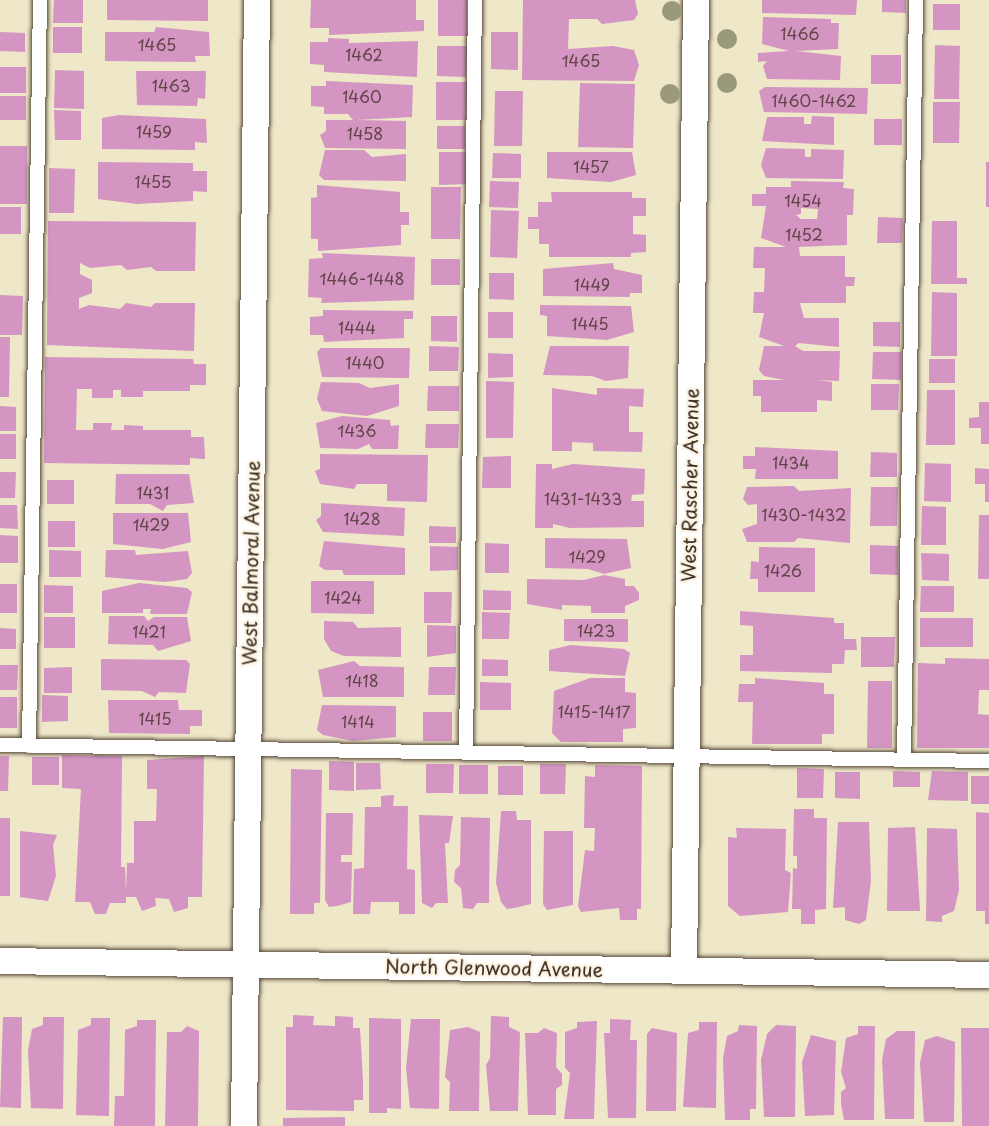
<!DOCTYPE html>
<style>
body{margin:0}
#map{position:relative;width:989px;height:1126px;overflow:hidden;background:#eee7c8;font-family:"Playpen Sans",sans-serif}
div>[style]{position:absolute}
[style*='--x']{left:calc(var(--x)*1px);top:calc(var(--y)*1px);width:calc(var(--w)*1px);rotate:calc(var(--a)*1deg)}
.building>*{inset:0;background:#d495c3}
.roads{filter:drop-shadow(0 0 2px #564638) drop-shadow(0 0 2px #564638)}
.lane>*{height:14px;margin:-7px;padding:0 7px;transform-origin:7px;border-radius:7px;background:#fff}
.street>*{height:26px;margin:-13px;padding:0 13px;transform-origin:13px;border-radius:13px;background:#fff}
.trees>*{width:20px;height:20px;margin:-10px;border-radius:50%;background:#9a997a}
span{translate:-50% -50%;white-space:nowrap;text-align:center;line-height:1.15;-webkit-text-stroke:5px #fcf5e5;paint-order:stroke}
.number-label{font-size:16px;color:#614547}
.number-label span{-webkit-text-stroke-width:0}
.street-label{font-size:19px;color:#3b2a1e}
</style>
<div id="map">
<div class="building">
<i style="clip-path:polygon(54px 0,83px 0,83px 23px,53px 23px)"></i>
<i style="clip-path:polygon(107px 0,208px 0,208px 21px,107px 20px)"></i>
<i style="clip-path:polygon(311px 0,416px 0,416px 20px,424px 20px,424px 31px,329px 35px,329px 28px,310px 28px)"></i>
<i style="clip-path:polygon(438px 0,467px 0,467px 36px,438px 36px)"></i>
<i style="clip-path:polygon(523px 0,635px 0,638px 14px,634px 20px,602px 24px,597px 19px,569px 19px,568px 49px,613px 46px,634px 50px,639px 65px,634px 81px,522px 80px)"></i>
<i style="clip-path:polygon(762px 0,857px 0,856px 15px,762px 13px)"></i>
<i style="clip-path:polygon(882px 0,906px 0,906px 13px,882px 12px)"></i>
<i style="clip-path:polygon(933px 4px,960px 4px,960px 30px,933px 30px)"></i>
<i style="clip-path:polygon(763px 17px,831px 19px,831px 23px,839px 23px,838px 49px,796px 51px,841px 56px,840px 80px,767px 79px,763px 66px,767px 61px,758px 62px,758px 53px,789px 51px,762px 44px)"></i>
<i style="clip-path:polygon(53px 27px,82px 27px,82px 53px,53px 53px)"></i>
<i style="clip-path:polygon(156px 27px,209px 32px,210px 56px,195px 56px,196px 62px,105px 61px,105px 32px,154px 32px)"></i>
<i style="clip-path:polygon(0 32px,25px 33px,25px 52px,0 51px)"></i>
<i style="clip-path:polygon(491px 32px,518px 32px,518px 70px,491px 69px)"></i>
<i style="clip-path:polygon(328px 38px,349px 39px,349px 43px,418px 41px,417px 77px,324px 72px,324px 65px,310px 64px,310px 42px,328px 42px)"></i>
<i style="clip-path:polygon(935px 45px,960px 46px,959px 99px,934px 99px)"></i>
<i style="clip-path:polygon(437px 46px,467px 46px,466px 77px,437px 76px)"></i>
<i style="clip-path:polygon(871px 55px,901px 55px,901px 84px,871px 84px)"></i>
<i style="clip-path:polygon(0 67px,26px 67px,26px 93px,0 93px)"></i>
<i style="clip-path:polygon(55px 70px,84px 71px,84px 109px,54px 108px)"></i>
<i style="clip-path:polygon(136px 71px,206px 71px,205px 99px,198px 98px,197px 106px,137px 105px)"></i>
<i style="clip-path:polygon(326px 81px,413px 85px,412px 117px,357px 120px,406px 121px,406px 149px,325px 148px,320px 135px,326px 131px,326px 120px,353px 120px,348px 114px,324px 114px,324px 107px,311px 106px,311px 86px,326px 86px)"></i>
<i style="clip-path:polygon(436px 82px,467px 82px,466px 120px,436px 120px)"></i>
<i style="clip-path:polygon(580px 83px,635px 84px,633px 148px,578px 147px)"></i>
<i style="clip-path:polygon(765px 87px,868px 88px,867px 114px,764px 112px,759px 91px)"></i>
<i style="clip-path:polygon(495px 91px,523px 91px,522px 146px,494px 146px)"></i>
<i style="clip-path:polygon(0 96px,26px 96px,26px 120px,0 120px)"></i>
<i style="clip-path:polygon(933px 102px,960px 102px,959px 143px,933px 143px)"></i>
<i style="clip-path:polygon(54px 110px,81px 111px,81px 140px,55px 140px)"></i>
<i style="clip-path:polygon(119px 115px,206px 119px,207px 143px,195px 142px,195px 150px,102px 149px,102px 118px)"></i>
<i style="clip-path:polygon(812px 116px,834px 117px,834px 145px,762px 141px,767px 117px,804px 117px,804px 124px,811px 124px)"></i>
<i style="clip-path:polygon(874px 119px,902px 119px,902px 145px,874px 145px)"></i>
<i style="clip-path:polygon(437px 126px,465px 126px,465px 149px,437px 149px)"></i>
<i style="clip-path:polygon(0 146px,27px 146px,27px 204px,0 204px)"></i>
<i style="clip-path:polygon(766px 148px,805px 149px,805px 157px,811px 157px,811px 149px,844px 150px,843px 179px,766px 178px,761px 165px)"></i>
<i style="clip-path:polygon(325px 150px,364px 150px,372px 157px,406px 154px,406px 181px,324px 180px,319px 175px)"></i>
<i style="clip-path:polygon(439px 152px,468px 152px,468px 184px,439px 185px)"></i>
<i style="clip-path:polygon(547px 152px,632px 152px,636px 175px,611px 182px,547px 178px)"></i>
<i style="clip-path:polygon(493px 153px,521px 154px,521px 178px,492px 178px)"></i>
<i style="clip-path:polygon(98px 162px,193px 163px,193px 171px,207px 171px,207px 192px,193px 191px,193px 201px,137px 204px,98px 199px)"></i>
<i style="clip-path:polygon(986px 162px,989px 162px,989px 207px,986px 207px)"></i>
<i style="clip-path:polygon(49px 168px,75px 169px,74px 213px,49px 213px)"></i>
<i style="clip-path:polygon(490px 181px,519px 182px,518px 208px,489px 207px)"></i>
<i style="clip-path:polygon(evenodd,791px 181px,844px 182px,843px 188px,854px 189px,853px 215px,847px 215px,847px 245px,799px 247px,800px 256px,845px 256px,845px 277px,855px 277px,854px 286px,846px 286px,846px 303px,800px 303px,804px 318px,839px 318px,839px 347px,799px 343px,795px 346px,803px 351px,840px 351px,839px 381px,817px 380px,832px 382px,832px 401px,817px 400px,817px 412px,761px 412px,761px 396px,753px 396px,753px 380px,784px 380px,764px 376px,759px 370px,764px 346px,784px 346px,759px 337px,764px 313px,753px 313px,754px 292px,764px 292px,765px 268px,753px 268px,754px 247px,786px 247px,761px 238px,766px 206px,752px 206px,752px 194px,766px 194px,766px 187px,791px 187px,791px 181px,801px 208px,818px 209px,817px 219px,801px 219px,796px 215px,801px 214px,801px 208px)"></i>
<i style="clip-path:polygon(317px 185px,400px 192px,400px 212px,409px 212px,409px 225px,401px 225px,401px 245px,318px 251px,318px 239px,311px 239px,311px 198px,317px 197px)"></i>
<i style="clip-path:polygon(431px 187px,461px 187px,460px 239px,431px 239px)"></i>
<i style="clip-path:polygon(551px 192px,632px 192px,632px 198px,646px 198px,646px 216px,633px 216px,633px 234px,646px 235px,646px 252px,631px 253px,631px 257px,549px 257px,549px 244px,539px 244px,539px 229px,528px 229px,528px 217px,538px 217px,538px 202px,552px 202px)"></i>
<i style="clip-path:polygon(0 207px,21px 207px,21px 234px,0 234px)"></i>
<i style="clip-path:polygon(491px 210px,519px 211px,517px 258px,490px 257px)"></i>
<i style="clip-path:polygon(878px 217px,903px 218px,902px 243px,877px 243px)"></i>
<i style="clip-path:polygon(48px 221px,196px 222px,195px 271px,156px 271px,151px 267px,127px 270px,121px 265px,90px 268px,80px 263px,80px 274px,92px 280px,92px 293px,79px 298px,79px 309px,89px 305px,120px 309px,126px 303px,151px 307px,155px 303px,195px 303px,194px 351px,47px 345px)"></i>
<i style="clip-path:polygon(932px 221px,957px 221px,957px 278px,967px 278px,967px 284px,931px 284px)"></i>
<i style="clip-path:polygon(322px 253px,415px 257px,414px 300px,321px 303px,322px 298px,308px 297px,309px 259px,323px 258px)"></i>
<i style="clip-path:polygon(431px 259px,460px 259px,460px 285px,431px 285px)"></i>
<i style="clip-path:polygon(613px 263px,614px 269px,642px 275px,642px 293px,630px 293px,630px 297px,543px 296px,543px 269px)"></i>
<i style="clip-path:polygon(489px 273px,514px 273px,514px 300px,489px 299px)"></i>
<i style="clip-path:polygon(932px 292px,957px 293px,957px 356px,931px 356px)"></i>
<i style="clip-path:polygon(0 295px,23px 296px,22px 335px,0 335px)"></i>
<i style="clip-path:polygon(540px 305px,631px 306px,634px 332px,607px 340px,547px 336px,547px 316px,540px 315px)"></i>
<i style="clip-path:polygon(323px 310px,413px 311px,413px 319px,404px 319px,404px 338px,324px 342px,323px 335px,310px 335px,310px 317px,323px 316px)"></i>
<i style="clip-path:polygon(488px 312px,513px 312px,513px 338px,488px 338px)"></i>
<i style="clip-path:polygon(431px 316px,457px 316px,457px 342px,431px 341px)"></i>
<i style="clip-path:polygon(873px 322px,900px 322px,900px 347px,873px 346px)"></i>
<i style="clip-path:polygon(0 337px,10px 337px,9px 397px,0 397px)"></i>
<i style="clip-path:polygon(429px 346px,459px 347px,458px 371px,429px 371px)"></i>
<i style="clip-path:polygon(550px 346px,629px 346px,628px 378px,606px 381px,592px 376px,543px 375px)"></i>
<i style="clip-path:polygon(321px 348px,410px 348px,409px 378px,322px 377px,317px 352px)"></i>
<i style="clip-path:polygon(873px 352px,901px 352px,901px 380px,872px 379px)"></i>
<i style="clip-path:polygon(488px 353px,513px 354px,513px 377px,488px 378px)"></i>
<i style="clip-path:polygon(45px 357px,193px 359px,194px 364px,206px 364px,206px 385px,190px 385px,190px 391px,143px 391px,143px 397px,121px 397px,121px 390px,113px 390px,113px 398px,92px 398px,92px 389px,77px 389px,76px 430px,93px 430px,93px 423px,112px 423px,111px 430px,124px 430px,124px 425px,143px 426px,143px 430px,191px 430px,191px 437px,204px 437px,205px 459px,190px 458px,190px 465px,44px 463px)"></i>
<i style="clip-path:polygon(929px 359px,955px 359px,955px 383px,929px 383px)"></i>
<i style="clip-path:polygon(486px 381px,514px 382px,513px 438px,486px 438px)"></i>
<i style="clip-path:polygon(321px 382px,359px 383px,370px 388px,399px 384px,399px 406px,367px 416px,322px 411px,317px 399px)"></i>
<i style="clip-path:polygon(871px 384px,899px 384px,898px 410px,871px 410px)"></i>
<i style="clip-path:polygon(428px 386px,459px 386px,459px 411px,427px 411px)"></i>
<i style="clip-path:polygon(552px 388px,597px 395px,597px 388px,644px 389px,643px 407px,629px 406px,629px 432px,643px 432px,642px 452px,593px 451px,593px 443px,572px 442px,572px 451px,552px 451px)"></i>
<i style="clip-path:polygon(927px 390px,955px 390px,955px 445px,926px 445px)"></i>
<i style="clip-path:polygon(979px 402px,989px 402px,989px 444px,981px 444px,981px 428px,969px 428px,969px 418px,979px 417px)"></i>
<i style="clip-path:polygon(0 406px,16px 407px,16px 431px,0 431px)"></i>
<i style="clip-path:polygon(342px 416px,390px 420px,391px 426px,399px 425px,398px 449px,372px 449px,369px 444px,358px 449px,320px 448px,316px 423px)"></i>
<i style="clip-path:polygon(426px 424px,459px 424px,458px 448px,425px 448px)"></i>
<i style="clip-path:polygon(0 434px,16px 434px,16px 459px,0 459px)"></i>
<i style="clip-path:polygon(755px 447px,838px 451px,838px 479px,755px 479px,756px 469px,743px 469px,743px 456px,755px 456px)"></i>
<i style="clip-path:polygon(871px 452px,897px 453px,897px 477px,870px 477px)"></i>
<i style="clip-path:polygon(320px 454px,428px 455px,427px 502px,387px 501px,387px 484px,357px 484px,354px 489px,320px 484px,315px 471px,320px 469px)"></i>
<i style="clip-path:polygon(511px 456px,511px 488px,482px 488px,483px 457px)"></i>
<i style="clip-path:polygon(925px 463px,951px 464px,951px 502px,924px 501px)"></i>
<i style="clip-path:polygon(536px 464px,552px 464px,552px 469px,573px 464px,645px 469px,644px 494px,632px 495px,631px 501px,644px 501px,644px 527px,570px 528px,553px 524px,553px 528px,535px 528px)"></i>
<i style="clip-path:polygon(975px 468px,989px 469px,989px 502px,985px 502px,985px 484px,975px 484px)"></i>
<i style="clip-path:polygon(0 472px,16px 472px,15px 498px,0 498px)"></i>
<i style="clip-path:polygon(116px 474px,189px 474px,194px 503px,167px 505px,163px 511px,150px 504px,115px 504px)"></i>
<i style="clip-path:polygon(47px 480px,74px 480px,74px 504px,47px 504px)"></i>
<i style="clip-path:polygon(794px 486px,799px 491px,851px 488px,850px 543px,798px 538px,794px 542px,747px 542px,742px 529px,757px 524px,757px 504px,748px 505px,743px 499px,747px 487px)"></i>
<i style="clip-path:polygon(871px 487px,898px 487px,897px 526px,870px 526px)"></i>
<i style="clip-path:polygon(321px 503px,405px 508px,404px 536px,323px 532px,316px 520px,321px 516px)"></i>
<i style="clip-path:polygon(0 505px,17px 505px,18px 529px,0 528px)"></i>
<i style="clip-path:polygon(922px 506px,946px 507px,946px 545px,921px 545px)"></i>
<i style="clip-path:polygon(113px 513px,188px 513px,191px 542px,163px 549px,113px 544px)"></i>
<i style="clip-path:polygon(979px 515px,989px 515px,989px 579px,978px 579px)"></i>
<i style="clip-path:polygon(48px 521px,75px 521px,75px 547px,48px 547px)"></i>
<i style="clip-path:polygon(429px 526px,456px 527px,456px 543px,429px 543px)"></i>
<i style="clip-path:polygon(0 535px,18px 536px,18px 563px,0 563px)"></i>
<i style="clip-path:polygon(545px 538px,627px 539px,631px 568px,604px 574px,588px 569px,545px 568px)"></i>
<i style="clip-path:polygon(324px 541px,405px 548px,405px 575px,344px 575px,342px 570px,325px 570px,319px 566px)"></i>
<i style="clip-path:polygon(485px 543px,509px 544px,509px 573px,485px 573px)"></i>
<i style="clip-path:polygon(870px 545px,898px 546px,898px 575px,870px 574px)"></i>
<i style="clip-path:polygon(430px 546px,458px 547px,458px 570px,430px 571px)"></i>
<i style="clip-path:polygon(759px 547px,815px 548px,815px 592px,758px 592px,758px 579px,750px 579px,751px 561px,759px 562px)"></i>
<i style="clip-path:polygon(49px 550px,81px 551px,81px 577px,49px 577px)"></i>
<i style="clip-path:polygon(106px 550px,135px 550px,136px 555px,188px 551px,192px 573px,187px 579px,165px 582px,105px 577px)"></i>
<i style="clip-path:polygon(921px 553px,949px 554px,949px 581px,922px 580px)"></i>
<i style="clip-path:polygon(604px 575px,625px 579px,625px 586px,634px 586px,639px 593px,639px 600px,625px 606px,625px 613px,591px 613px,591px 606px,562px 605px,562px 610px,527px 604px,527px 579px,584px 580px)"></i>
<i style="clip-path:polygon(311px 581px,374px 581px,374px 614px,311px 613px)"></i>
<i style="clip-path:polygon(139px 583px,187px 588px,192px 592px,187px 614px,150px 614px,151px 609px,143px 609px,143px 613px,102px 613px,102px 591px)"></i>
<i style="clip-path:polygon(0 584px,17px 584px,17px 613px,0 613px)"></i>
<i style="clip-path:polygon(44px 585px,73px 586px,73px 613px,44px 613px)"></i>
<i style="clip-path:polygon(921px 586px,954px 586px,954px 612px,920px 612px)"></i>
<i style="clip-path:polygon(483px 590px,511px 591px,511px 610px,483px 610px)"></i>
<i style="clip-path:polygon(424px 592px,452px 592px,451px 623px,424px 623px)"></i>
<i style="clip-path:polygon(740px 611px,834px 618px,834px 623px,844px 623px,844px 639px,856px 639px,857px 650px,845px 650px,844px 664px,832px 664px,832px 673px,740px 671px,740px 655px,753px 655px,753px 626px,740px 625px)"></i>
<i style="clip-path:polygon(482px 612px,510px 613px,509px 639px,482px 639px)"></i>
<i style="clip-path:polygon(109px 616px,144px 616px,148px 621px,154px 617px,187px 617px,191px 641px,158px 651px,153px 645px,108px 644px)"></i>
<i style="clip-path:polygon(44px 617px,75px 617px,75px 648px,44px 648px)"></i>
<i style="clip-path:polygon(920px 618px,973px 618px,973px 647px,920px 647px)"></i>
<i style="clip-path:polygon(564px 619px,628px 619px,628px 642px,564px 641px)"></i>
<i style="clip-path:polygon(324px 621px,353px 622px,358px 628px,401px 627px,401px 657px,344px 656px,331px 651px,324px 639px)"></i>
<i style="clip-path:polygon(427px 625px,456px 626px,456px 653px,427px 657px)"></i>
<i style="clip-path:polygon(0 628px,16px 629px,16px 649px,0 649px)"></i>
<i style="clip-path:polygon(861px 637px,895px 637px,894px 667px,861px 667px)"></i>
<i style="clip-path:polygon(571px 645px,624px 649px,630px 653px,625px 676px,549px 671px,549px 650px)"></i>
<i style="clip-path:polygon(945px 658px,989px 659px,989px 690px,979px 690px,978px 714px,989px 715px,989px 748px,917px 748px,918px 663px,945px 664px)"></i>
<i style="clip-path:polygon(101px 659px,186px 660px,190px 664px,186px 693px,159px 692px,155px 697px,142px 691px,101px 690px)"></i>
<i style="clip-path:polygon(482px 659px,508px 660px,508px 676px,482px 676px)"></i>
<i style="clip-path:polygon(354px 661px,360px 666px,404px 667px,404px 697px,323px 697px,318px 670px)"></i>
<i style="clip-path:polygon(0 665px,18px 665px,17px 690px,0 690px)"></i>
<i style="clip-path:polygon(72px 667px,72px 693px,44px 693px,44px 668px)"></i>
<i style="clip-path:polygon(429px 667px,456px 667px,455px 695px,428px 695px)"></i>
<i style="clip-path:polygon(590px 678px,625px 678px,625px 692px,636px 693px,636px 728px,623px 729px,623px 742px,561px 742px,552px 733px,554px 691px)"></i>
<i style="clip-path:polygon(755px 678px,824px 683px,824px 694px,834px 694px,834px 734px,822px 734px,822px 744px,752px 744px,753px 702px,738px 702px,739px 684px,755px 684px)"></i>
<i style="clip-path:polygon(868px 681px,892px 681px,892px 748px,867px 748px)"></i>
<i style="clip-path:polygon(480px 682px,511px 683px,511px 710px,480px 710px)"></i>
<i style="clip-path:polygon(42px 695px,68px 696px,68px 721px,42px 722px)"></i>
<i style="clip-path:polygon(0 697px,17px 697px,17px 728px,0 728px)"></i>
<i style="clip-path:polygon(108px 700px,178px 700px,179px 710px,202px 710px,202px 726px,190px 726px,190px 734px,109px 733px)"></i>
<i style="clip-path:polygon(322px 705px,396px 706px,396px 737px,353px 741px,323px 735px,317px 730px)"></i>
<i style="clip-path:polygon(423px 712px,452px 712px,452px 741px,423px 741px)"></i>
<i style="clip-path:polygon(62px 755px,122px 756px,121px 867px,125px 867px,126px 892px,127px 863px,134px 863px,134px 821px,156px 821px,157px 789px,147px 789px,147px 760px,204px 756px,202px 897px,188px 897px,188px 908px,174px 912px,169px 899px,155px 898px,156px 906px,142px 911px,136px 897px,126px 897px,126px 903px,110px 903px,106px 914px,95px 914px,90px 902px,75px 902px,81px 789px,62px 788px)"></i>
<i style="clip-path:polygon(0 756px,9px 756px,8px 791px,0 791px)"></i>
<i style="clip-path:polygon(32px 757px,59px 757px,59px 785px,32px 785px)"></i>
<i style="clip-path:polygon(329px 761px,354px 762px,354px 791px,329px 790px)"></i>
<i style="clip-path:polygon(356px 763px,380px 763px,381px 789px,356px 790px)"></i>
<i style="clip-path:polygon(426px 764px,454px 764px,453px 793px,426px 793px)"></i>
<i style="clip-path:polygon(540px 764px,566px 764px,565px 794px,540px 794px)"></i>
<i style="clip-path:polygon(459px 765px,488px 765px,488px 794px,459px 794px)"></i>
<i style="clip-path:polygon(595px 765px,642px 766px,641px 909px,637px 909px,637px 920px,620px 920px,619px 908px,581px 912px,578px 906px,585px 850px,594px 851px,595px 828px,584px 828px,585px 776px,595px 777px)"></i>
<i style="clip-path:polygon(498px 766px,523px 766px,523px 795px,498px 795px)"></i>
<i style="clip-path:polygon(797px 768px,824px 769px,823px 798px,797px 798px)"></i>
<i style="clip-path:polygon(291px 769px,322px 770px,320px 903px,314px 903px,314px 914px,290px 914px)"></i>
<i style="clip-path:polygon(893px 771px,920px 772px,920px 787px,893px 787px)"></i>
<i style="clip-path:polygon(932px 771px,968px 772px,968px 801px,928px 800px)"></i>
<i style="clip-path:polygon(835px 772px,860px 772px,860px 799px,835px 798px)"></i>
<i style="clip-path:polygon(971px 776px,989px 776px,989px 804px,971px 804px)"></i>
<i style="clip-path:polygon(394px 795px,393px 806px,408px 806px,407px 869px,415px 870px,415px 914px,399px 914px,399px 902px,371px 902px,370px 914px,353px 914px,354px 869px,364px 868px,365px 807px,381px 807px,381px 796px)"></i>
<i style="clip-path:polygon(794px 809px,814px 809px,814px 818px,827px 818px,826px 909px,815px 910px,815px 924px,801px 924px,801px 909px,792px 909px,793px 868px,797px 869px,797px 856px,793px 856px)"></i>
<i style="clip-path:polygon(501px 811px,516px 811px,517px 820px,531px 820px,531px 904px,514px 908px,507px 909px,501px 902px,496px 883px)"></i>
<i style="clip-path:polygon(976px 812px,989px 813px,989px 924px,985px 924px,985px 911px,976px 911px)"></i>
<i style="clip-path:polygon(326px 813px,353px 813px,352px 855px,341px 855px,341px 862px,352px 862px,351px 902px,337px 906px,329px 907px,325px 900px)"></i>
<i style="clip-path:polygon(419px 815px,453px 816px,449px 843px,445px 843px,448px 903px,436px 903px,432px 908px,422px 903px)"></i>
<i style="clip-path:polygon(461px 817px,490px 818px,489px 903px,477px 903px,473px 909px,463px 908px,461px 888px,454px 882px,455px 870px,460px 865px)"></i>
<i style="clip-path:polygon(0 818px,10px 818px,10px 896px,0 896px)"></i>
<i style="clip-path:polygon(838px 822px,869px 822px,871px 881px,866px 920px,859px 924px,845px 920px,845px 907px,833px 908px)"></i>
<i style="clip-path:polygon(915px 827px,920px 911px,887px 911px,888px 828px)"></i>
<i style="clip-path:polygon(736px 828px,786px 829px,785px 870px,791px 873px,788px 912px,740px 916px,728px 906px,728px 837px,737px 838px)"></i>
<i style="clip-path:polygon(927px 828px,957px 829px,959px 890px,954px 911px,942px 916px,942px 922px,926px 921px)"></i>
<i style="clip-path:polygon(20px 831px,57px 835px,53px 845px,56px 876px,48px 901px,20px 897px)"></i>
<i style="clip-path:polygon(544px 831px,573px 831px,573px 905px,547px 910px,543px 904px)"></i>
<i style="clip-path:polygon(293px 1015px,314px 1016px,313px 1025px,335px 1026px,335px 1016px,353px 1017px,353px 1028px,360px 1028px,363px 1081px,363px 1100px,354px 1100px,354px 1111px,286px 1110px,286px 1027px,293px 1027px)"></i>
<i style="clip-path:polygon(491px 1016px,509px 1017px,509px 1027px,520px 1032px,518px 1111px,490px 1111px,486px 1065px,490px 1058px)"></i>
<i style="clip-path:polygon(3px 1017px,22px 1017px,21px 1108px,0 1107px)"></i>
<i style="clip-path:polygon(43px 1017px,64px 1017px,63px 1109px,31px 1108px,28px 1050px,32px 1029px,43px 1025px)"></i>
<i style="clip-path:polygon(91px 1018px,110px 1018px,109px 1116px,76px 1115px,78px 1030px,91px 1025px)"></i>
<i style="clip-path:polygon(369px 1018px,401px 1019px,401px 1109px,387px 1108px,387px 1113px,369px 1113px)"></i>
<i style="clip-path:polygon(411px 1019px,440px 1019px,439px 1109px,410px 1108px,406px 1068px)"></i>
<i style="clip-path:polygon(610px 1019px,631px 1020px,630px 1040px,637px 1040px,636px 1118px,608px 1118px,604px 1033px,610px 1033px)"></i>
<i style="clip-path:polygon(137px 1020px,156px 1020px,155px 1126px,114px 1126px,115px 1096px,124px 1096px,125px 1030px,137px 1026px)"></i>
<i style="clip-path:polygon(597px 1021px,594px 1119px,564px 1119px,570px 1073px,565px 1068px,565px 1032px,577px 1028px,577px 1022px)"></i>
<i style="clip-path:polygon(699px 1022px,717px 1022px,716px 1108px,683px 1107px,688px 1033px,699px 1030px)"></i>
<i style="clip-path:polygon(739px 1025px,757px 1026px,756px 1109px,750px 1109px,750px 1120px,725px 1120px,723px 1058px,727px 1036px,738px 1031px)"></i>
<i style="clip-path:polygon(776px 1025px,796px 1026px,795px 1117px,764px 1117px,761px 1060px,767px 1034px)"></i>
<i style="clip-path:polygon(187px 1026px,199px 1031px,198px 1126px,165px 1126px,167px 1032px,181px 1032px)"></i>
<i style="clip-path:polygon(858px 1026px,875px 1026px,874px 1120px,844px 1120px,841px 1104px,841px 1092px,846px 1088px,841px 1072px,846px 1038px,858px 1034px)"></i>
<i style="clip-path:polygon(468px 1027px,480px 1032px,479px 1111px,449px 1111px,450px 1082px,445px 1077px,450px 1030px)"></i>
<i style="clip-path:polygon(544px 1028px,557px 1033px,556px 1067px,562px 1074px,562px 1085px,556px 1089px,556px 1115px,528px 1115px,525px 1033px,538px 1033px)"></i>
<i style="clip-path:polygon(652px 1028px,677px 1033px,676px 1111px,646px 1111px,647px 1034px)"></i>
<i style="clip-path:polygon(961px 1028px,989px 1028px,989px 1126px,962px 1126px)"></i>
<i style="clip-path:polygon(897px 1031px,915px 1031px,914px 1119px,885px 1119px,882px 1060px,886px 1039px)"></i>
<i style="clip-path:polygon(811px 1035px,836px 1041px,834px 1115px,805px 1116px,802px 1062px)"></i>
<i style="clip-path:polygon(937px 1036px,955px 1042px,954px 1122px,924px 1122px,920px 1063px,925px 1040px)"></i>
<i style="clip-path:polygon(345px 1117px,345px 1126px,283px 1126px,283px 1118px)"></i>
</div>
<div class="roads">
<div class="lane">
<i style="--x:0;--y:745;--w:989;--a:0.93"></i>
<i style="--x:29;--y:746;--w:746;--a:-89.16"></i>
<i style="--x:466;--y:753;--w:753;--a:-89.32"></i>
<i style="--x:904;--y:759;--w:759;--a:-89.09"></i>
</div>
<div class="street">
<i style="--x:0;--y:961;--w:989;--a:0.81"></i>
<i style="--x:684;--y:970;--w:970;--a:-89.29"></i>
<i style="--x:244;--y:1126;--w:1126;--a:-89.34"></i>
</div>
</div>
<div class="trees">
<i style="left:672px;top:11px"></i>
<i style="left:727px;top:39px"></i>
<i style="left:727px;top:83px"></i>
<i style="left:670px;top:94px"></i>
</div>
<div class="number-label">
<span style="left:800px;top:33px">1466</span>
<span style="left:157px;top:44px">1465</span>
<span style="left:364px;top:54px">1462</span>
<span style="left:581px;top:60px">1465</span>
<span style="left:171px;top:85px">1463</span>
<span style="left:362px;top:96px">1460</span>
<span style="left:814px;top:100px">1460-1462</span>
<span style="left:154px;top:131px">1459</span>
<span style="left:365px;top:133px">1458</span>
<span style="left:591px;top:166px">1457</span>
<span style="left:153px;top:181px">1455</span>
<span style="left:803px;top:200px">1454</span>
<span style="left:804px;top:234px">1452</span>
<span style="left:362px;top:278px">1446-1448</span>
<span style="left:592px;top:284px">1449</span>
<span style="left:590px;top:323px">1445</span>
<span style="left:357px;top:327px">1444</span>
<span style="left:365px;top:362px">1440</span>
<span style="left:357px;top:430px">1436</span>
<span style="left:791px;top:462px">1434</span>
<span style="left:153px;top:492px">1431</span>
<span style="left:583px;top:498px">1431-1433</span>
<span style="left:804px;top:514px">1430-1432</span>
<span style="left:362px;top:518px">1428</span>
<span style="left:151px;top:524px">1429</span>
<span style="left:587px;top:556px">1429</span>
<span style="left:783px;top:570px">1426</span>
<span style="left:343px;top:597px">1424</span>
<span style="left:596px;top:630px">1423</span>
<span style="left:149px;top:631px">1421</span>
<span style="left:362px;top:680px">1418</span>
<span style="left:594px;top:711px">1415-1417</span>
<span style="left:155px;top:718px">1415</span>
<span style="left:358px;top:721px">1414</span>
</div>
<div class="street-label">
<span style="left:690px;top:485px;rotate:-89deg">West Rascher Avenue</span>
<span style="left:251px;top:563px;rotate:-89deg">West Balmoral Avenue</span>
<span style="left:494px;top:968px;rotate:1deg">North Glenwood Avenue</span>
</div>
</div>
